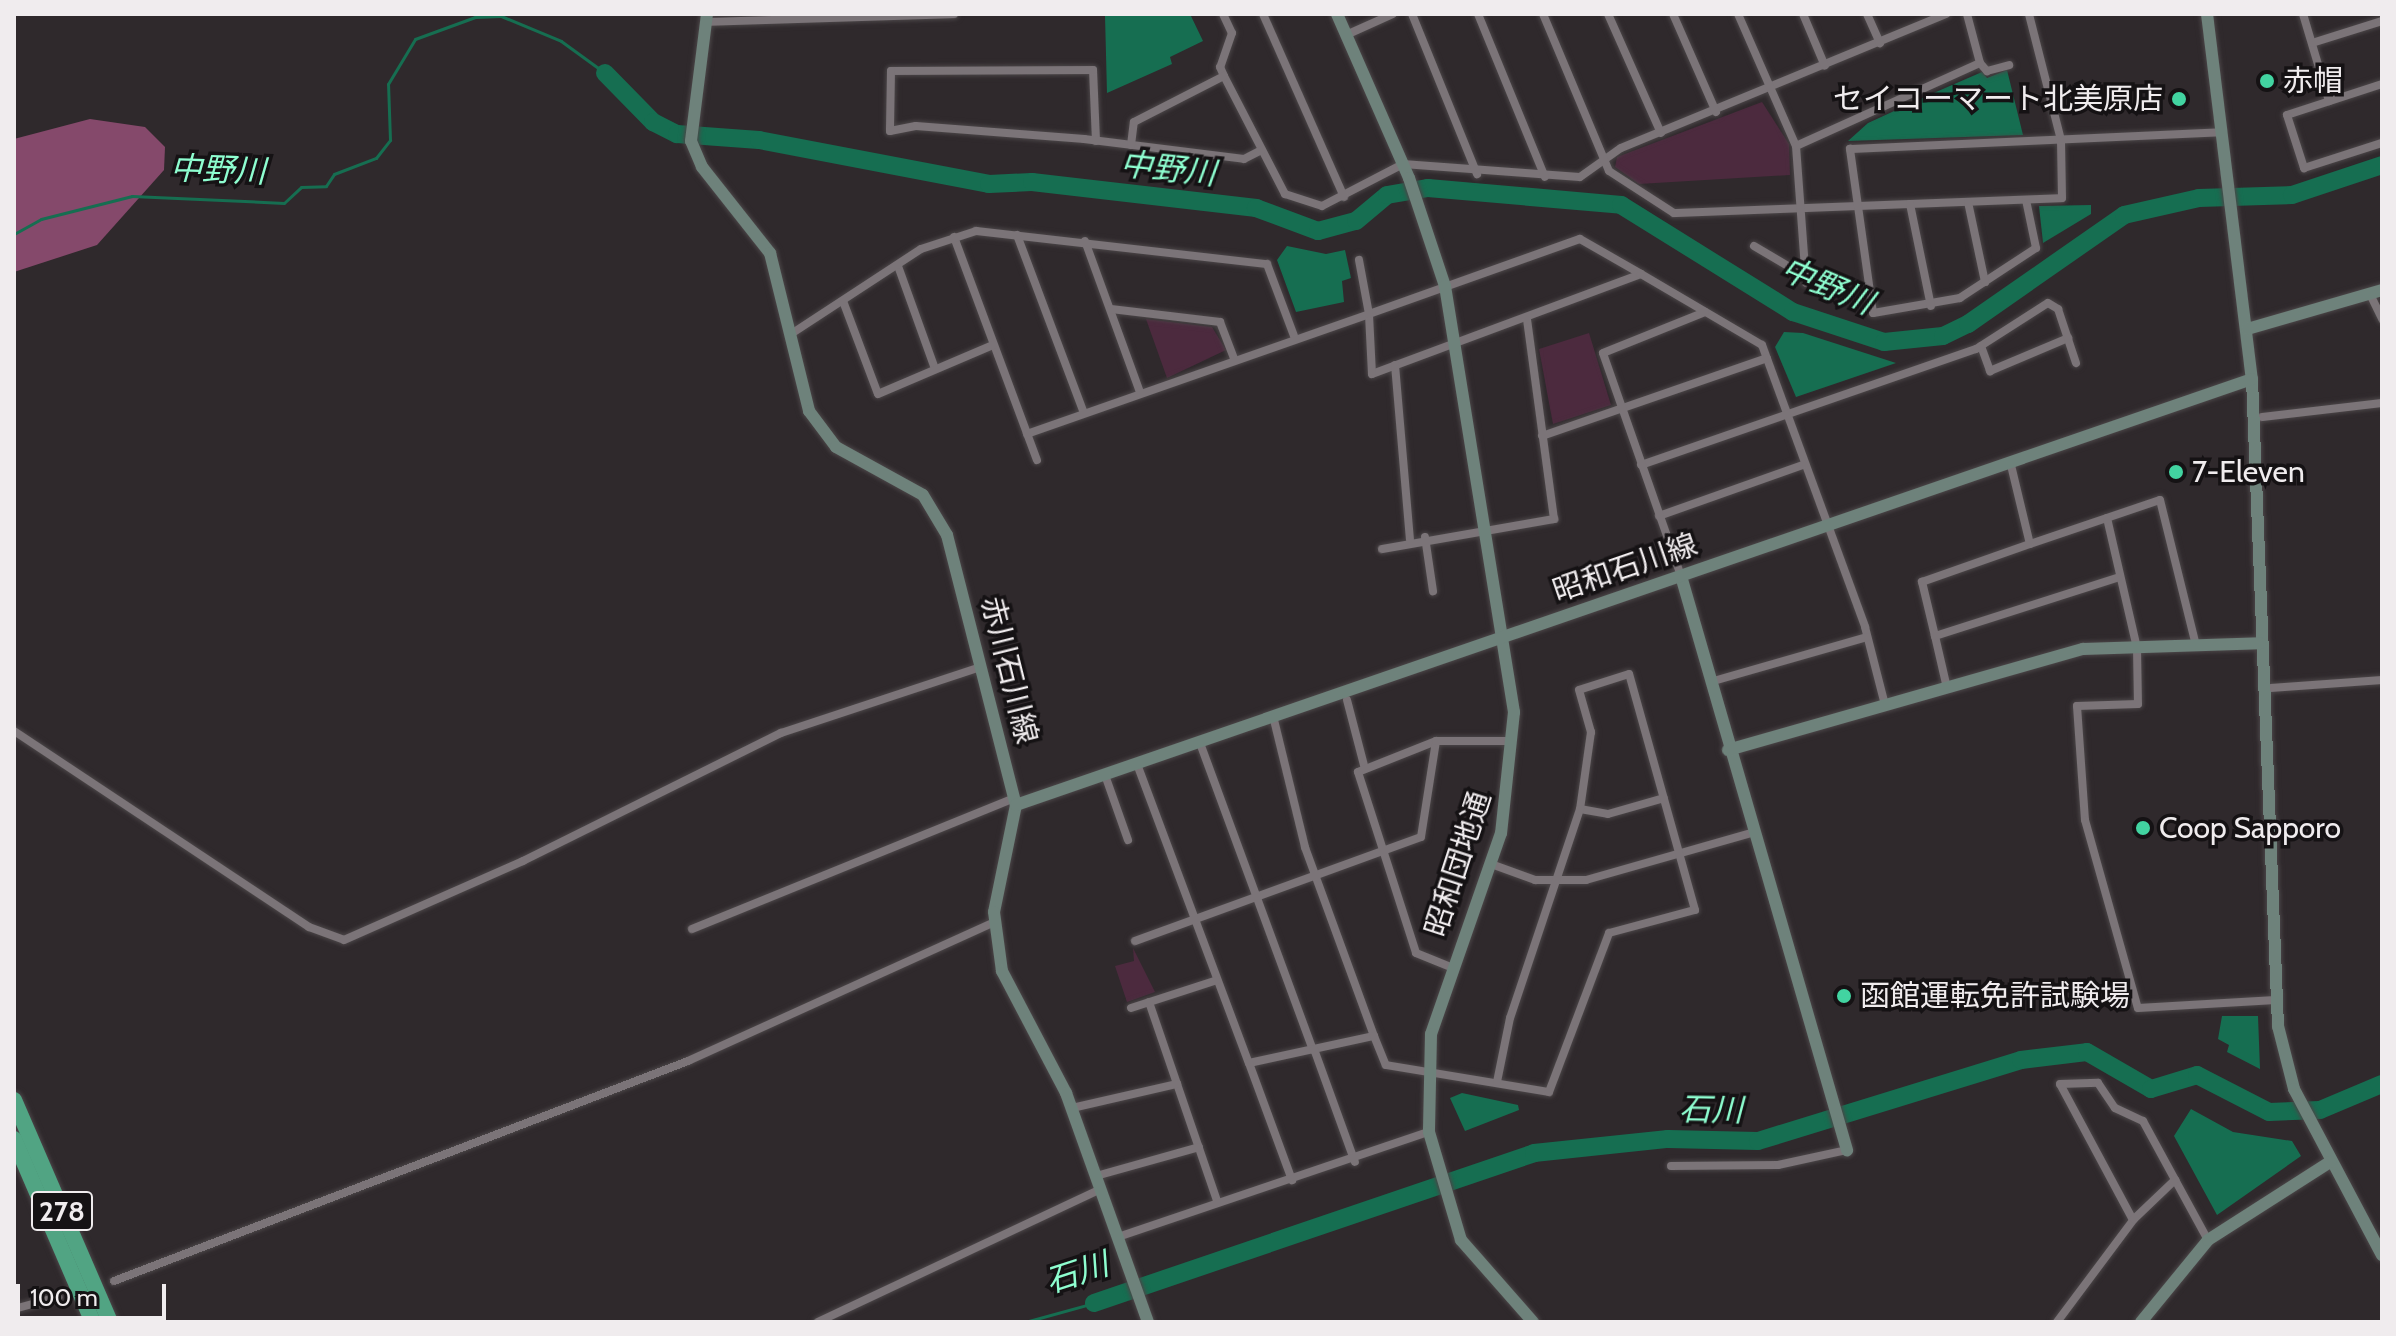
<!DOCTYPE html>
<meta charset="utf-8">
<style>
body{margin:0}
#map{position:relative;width:2396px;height:1336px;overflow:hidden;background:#2f292c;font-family:Cabin,"Noto Sans JP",sans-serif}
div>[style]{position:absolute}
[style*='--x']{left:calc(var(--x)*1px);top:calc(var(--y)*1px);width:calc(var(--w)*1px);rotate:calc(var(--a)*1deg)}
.green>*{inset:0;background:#4c2a3e}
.forest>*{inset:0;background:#85496b}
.water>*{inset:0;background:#166e51}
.stream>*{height:3px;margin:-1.5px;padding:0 1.5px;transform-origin:1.5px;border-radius:1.5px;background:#166e51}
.river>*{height:18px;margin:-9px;padding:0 9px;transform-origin:9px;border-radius:9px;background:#166e51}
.roads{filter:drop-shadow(0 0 2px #4b4648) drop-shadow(0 0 2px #4b4648)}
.street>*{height:8px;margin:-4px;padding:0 4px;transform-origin:4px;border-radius:4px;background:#7b7478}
.secondary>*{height:12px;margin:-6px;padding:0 6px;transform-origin:6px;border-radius:6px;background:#6e827b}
.highway>*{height:16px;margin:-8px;padding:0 8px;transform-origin:8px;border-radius:8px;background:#51a483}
.dots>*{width:22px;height:22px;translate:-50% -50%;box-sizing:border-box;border:4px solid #151214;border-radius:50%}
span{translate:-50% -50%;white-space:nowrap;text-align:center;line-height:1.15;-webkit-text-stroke:7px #151214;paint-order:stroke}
.shield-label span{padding:2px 6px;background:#151214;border:2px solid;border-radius:6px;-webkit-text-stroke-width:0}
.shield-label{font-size:28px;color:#f0ecee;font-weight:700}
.poi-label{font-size:30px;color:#f0ecee}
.left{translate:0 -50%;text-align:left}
.right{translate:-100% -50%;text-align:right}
.street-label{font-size:30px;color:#f0ecee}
.water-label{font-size:32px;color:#8efed0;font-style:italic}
.frame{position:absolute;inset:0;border:16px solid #f0ecee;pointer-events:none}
.scale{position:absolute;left:16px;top:1284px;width:150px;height:36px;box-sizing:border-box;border:4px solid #f0ecee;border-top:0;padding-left:10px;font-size:24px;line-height:28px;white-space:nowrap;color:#f0ecee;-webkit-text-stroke:6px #151214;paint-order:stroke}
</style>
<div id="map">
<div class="green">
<i style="clip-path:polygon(1762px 102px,1789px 144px,1790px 175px,1639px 184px,1615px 167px,1617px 157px)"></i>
<i style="clip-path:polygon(1146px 319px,1212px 327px,1226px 350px,1167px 378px)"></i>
<i style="clip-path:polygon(1589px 333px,1611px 405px,1553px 424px,1539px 349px)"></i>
<i style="clip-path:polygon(1133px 948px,1155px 992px,1127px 1002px,1115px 966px,1134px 961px)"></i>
</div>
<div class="forest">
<i style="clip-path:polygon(90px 119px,145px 127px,165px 147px,164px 170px,97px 245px,14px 272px,14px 139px)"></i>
</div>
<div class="water">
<i style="clip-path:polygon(1190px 14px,1203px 41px,1170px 57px,1172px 64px,1107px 93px,1105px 16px)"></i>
<i style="clip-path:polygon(2007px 70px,2023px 135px,1848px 141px,1868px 123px,1929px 95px,1982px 72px,1987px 78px)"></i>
<i style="clip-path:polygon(2091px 205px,2091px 214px,2043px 243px,2039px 206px)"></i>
<i style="clip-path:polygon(1287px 246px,1326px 254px,1345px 250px,1351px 278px,1342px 281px,1344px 302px,1296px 312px,1277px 260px)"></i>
<i style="clip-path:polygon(1784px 332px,1803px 333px,1896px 363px,1796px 397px,1775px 347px)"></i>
<i style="clip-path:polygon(2222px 1016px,2258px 1016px,2260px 1069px,2227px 1052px,2229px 1045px,2218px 1039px)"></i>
<i style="clip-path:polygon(1462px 1093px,1518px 1105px,1519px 1110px,1465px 1131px,1450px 1098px)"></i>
<i style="clip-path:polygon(2191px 1109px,2233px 1132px,2292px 1141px,2301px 1156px,2217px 1215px,2174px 1136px)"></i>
</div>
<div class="stream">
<i style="--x:14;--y:234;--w:31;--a:-29"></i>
<i style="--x:41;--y:219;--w:94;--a:-14.2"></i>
<i style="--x:132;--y:196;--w:152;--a:2.6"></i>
<i style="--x:284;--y:203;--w:23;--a:-43"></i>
<i style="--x:301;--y:187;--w:25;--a:-2"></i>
<i style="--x:326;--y:186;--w:14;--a:-56"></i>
<i style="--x:334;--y:174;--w:45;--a:-20.9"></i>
<i style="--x:376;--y:158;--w:23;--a:-52"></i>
<i style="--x:390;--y:140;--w:56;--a:-92"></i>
<i style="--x:388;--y:84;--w:52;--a:-59"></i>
<i style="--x:415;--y:39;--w:64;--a:-20.1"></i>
<i style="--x:475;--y:17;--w:26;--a:-2"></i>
<i style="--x:501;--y:16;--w:65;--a:22.6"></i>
<i style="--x:561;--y:41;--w:54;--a:36"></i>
<i style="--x:1025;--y:1322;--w:72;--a:-15.4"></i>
</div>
<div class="river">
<i style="--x:605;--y:73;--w:69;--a:45.6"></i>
<i style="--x:653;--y:122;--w:27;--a:27"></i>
<i style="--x:677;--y:134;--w:82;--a:4.2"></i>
<i style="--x:759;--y:140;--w:234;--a:10.8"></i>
<i style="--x:989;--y:184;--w:43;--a:-2.7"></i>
<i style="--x:1032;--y:182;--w:226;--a:6.6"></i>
<i style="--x:1256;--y:208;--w:66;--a:20.4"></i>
<i style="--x:1318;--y:231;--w:39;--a:-15"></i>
<i style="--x:1356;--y:221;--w:40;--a:-40"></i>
<i style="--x:1387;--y:195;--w:42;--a:-9.7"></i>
<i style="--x:1428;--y:188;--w:194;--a:5"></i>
<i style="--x:1621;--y:205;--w:203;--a:31.9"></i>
<i style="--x:1793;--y:312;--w:96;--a:18.2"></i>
<i style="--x:1884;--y:342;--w:59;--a:-5.8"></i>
<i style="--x:1943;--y:336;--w:28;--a:-26"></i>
<i style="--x:1968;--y:324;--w:190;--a:-34.9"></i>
<i style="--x:2124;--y:215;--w:77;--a:-12.8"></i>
<i style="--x:2199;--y:198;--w:93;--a:-1.8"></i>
<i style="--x:2292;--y:195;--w:95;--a:-18.4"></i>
<i style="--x:1094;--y:1303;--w:465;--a:-18.8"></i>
<i style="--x:1534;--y:1153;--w:135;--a:-6"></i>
<i style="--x:1668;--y:1139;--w:90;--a:1.3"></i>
<i style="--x:1758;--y:1141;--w:275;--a:-17.1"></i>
<i style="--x:2021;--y:1060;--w:66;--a:-6.9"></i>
<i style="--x:2087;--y:1052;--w:74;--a:30"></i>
<i style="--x:2151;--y:1089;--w:48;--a:-16.9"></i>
<i style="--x:2197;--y:1075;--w:81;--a:27.2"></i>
<i style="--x:2269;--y:1112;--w:51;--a:-2.2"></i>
<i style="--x:2320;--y:1110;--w:67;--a:-22.8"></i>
</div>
<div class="roads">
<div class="street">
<i style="--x:1223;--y:14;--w:21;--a:65"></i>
<i style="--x:1232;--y:33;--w:36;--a:109"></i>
<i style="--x:1220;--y:67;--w:10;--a:66"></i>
<i style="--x:1224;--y:76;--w:133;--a:62.7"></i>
<i style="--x:1285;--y:194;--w:39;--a:18"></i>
<i style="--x:1322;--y:206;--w:91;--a:-27.4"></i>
<i style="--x:1403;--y:164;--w:177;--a:4.2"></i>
<i style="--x:1580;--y:177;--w:50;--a:-35.3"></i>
<i style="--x:1621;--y:148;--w:352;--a:-22.4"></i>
<i style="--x:1263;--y:14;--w:200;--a:66.1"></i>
<i style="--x:1412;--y:14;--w:173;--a:67.9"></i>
<i style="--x:1478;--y:14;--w:176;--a:67.7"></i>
<i style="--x:1543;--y:14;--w:170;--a:67.2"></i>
<i style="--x:1609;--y:171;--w:77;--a:32.9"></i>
<i style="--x:1674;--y:213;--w:388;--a:-2.2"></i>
<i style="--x:2062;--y:198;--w:58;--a:-91"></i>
<i style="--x:2061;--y:140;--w:130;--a:-104.3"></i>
<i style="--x:1608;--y:14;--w:130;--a:66"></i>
<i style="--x:1673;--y:14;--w:107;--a:66.3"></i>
<i style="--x:1738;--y:14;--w:144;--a:66.3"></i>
<i style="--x:1796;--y:146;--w:137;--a:85.8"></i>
<i style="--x:1803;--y:14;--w:56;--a:67.1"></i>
<i style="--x:1867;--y:14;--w:32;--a:66"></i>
<i style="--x:2303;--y:14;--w:91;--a:73.4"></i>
<i style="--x:706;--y:22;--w:248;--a:-1.8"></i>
<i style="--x:1346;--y:35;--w:51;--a:-24.1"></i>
<i style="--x:2312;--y:43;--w:73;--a:-17.4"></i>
<i style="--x:1980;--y:63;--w:11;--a:49"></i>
<i style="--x:1987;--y:71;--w:23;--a:-15"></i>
<i style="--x:2382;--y:84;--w:100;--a:161.9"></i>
<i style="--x:2287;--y:115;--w:56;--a:72.2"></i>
<i style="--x:2304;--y:168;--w:82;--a:-17.8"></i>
<i style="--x:1096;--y:141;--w:71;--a:-92.4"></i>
<i style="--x:1093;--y:70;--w:202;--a:179.7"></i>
<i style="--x:891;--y:71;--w:60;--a:91"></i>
<i style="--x:890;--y:131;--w:26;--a:-11"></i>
<i style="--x:916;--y:126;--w:169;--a:4.4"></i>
<i style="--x:1084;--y:139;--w:161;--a:7.1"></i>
<i style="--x:1244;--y:159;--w:20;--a:-27"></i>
<i style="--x:1131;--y:145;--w:23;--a:-83"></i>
<i style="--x:1134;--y:122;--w:101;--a:-27.1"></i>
<i style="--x:1796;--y:146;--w:202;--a:-24.3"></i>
<i style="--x:1980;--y:63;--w:51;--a:-104.9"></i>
<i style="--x:2026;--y:200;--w:49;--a:78.2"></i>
<i style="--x:2036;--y:248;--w:91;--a:146.7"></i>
<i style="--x:1960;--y:298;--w:88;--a:170.2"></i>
<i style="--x:1873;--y:313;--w:166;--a:-98"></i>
<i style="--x:1850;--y:149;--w:373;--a:-2.6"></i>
<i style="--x:1968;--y:202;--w:82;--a:78"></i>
<i style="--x:1910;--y:204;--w:104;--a:78.4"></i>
<i style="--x:1017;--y:235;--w:190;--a:69.4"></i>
<i style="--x:954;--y:237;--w:238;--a:69.6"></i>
<i style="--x:1085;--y:241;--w:161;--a:70"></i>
<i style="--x:1754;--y:246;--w:59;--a:30.5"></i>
<i style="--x:898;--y:266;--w:109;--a:70.2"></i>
<i style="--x:1641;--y:274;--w:287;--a:159.6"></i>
<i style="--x:1372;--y:374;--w:60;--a:-92.9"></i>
<i style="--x:1369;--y:314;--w:224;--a:-19.6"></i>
<i style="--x:1580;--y:239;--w:70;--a:29.8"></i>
<i style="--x:1641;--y:274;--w:140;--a:30.4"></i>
<i style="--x:1762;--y:345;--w:300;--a:69.9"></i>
<i style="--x:1865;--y:627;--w:81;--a:75.6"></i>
<i style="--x:2370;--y:294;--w:28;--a:64"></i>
<i style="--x:843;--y:301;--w:99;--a:69.4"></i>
<i style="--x:878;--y:394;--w:125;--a:-23.1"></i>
<i style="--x:1111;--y:309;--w:110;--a:6.8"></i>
<i style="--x:1220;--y:322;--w:39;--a:69"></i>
<i style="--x:791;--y:334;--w:155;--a:-33.2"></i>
<i style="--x:921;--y:249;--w:58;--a:-18.1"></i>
<i style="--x:976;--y:231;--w:293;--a:6.5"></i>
<i style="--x:1267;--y:264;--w:77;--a:69.4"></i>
<i style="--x:1981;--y:346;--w:27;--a:70"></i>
<i style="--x:1990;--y:371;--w:85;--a:-22.9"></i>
<i style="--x:1395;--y:365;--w:175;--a:85.1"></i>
<i style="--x:2262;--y:417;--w:121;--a:-6.7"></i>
<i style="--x:1027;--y:434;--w:362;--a:-19.3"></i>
<i style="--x:1369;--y:314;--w:55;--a:-100.5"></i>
<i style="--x:1542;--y:436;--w:238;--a:-19.1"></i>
<i style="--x:2010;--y:461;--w:85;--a:76.5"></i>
<i style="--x:2030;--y:544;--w:137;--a:-18.7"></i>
<i style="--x:2160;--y:500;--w:150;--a:76.1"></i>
<i style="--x:1641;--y:465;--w:355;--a:-19.1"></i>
<i style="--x:1976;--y:349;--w:85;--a:-32.6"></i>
<i style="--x:2048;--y:303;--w:12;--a:31"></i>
<i style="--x:2058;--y:309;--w:57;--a:71.6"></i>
<i style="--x:1659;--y:516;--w:153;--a:-19.5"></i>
<i style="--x:2107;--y:518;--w:133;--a:77"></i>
<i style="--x:2137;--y:648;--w:56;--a:89"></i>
<i style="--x:2138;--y:704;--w:61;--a:178.1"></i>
<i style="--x:2077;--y:706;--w:114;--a:86"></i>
<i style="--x:2085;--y:820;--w:195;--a:74.3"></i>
<i style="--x:2138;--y:1008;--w:138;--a:-3.3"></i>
<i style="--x:1425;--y:537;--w:55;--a:81.6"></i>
<i style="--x:1382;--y:549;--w:175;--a:-9.9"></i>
<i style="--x:1554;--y:519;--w:202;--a:-97.7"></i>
<i style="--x:1681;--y:576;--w:236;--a:-109.3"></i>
<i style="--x:1603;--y:353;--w:110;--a:-21.9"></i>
<i style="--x:1935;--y:636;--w:56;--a:-103.5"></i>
<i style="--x:1922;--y:582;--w:114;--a:-19.4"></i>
<i style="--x:1710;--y:682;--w:163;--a:-16"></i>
<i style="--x:1947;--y:688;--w:53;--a:-103"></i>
<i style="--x:1935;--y:636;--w:194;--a:-17.7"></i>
<i style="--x:2271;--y:688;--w:111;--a:-4.1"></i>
<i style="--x:1347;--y:700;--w:71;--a:75.4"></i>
<i style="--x:14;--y:731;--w:354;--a:33.6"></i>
<i style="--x:309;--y:927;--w:37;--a:20"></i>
<i style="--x:344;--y:940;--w:196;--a:-23.8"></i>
<i style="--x:523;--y:861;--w:288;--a:-26.4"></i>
<i style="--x:781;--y:733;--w:211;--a:-18.3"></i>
<i style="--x:1436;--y:741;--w:84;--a:158.3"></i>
<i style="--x:1358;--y:772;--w:190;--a:72.2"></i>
<i style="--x:1416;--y:953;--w:38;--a:22"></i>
<i style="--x:1200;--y:743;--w:327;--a:69.8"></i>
<i style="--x:1137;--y:764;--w:319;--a:69.5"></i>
<i style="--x:1249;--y:1063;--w:128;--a:-12.2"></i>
<i style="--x:1374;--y:1036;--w:201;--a:-110.1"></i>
<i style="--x:1305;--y:847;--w:135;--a:-103.7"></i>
<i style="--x:1105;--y:775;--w:69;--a:70.5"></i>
<i style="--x:1580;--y:809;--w:28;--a:10"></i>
<i style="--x:1608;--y:814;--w:58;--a:-15.9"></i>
<i style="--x:1491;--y:864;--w:47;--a:20"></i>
<i style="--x:1535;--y:880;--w:51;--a:0"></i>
<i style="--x:1586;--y:880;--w:175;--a:-15.9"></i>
<i style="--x:692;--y:929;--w:348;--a:-22.1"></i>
<i style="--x:1135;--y:941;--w:304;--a:-20"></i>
<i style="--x:1421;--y:837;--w:97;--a:-81.1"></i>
<i style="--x:1436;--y:741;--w:76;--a:0"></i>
<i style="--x:1149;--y:1002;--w:210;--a:71.1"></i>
<i style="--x:1131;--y:1008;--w:90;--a:-18"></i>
<i style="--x:1374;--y:1036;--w:31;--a:68"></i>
<i style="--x:1386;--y:1065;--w:165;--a:9.4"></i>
<i style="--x:1549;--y:1092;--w:170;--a:-69.3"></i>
<i style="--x:1609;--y:933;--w:89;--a:-15"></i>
<i style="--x:1695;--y:910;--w:245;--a:-105.6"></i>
<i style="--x:1629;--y:674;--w:52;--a:162.3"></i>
<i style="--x:1579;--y:690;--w:44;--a:74.1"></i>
<i style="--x:1591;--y:732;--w:78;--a:98.1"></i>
<i style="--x:1580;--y:809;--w:220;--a:108.5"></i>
<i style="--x:1510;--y:1018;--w:65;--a:101.5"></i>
<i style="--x:1314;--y:1049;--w:120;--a:70.1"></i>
<i style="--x:1249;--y:1063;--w:125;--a:69.8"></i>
<i style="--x:1072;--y:1108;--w:108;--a:-12.9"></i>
<i style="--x:1671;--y:1166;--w:107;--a:-0.5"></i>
<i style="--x:1778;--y:1165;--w:71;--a:-12.3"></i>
<i style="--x:1096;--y:1176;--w:107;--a:-15.7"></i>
<i style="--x:2133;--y:1220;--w:154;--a:-118.2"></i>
<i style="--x:2060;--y:1084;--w:38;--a:-2"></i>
<i style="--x:2098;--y:1083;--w:30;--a:56"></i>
<i style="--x:2115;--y:1108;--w:31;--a:25"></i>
<i style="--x:2143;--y:1121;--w:136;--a:61.4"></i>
<i style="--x:1118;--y:1237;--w:328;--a:-18.7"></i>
<i style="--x:114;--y:1281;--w:615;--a:-20.97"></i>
<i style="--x:688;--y:1061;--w:336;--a:-24.4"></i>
<i style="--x:14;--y:1309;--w:46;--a:-15.3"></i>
<i style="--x:818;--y:1322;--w:313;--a:-25.2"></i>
<i style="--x:2057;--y:1322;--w:129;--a:-53.2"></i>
<i style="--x:2134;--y:1219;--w:57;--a:-43.6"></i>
</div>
<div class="secondary">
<i style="--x:707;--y:14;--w:128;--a:97.2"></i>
<i style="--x:691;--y:141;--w:28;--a:67"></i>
<i style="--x:702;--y:167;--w:110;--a:51.7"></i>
<i style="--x:770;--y:253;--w:163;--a:76.1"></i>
<i style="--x:809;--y:411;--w:45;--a:53.1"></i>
<i style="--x:836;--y:447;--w:99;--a:28.9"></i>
<i style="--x:923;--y:495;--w:47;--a:59"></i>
<i style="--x:947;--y:535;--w:279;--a:75.7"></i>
<i style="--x:1016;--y:805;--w:109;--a:101.6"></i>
<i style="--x:994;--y:912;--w:60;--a:82.3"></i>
<i style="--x:1002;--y:971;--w:138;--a:62.3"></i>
<i style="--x:1066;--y:1093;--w:243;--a:70.3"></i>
<i style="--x:1337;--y:14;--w:179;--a:66.3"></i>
<i style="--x:1409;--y:178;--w:114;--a:71.6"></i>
<i style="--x:1445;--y:286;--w:432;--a:80.8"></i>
<i style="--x:1514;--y:712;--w:122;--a:96.1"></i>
<i style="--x:1501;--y:833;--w:213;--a:109.2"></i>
<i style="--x:1431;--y:1034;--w:98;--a:91.2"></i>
<i style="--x:1429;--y:1132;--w:113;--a:73.5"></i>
<i style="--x:1461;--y:1240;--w:109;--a:48.7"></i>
<i style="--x:2207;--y:14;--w:368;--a:83"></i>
<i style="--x:2252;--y:379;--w:648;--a:87.7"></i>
<i style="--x:2278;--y:1026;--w:65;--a:75.7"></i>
<i style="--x:2294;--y:1089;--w:188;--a:62.1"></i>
<i style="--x:2247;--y:329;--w:141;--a:-16.1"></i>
<i style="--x:1681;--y:576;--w:598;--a:73.87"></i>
<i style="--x:1728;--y:750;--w:369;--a:-15.9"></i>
<i style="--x:2083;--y:649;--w:177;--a:-1.9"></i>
<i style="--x:1016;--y:805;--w:1307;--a:-19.02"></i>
<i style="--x:2141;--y:1322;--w:106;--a:-50.7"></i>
<i style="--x:2208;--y:1240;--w:145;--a:-32.6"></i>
</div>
<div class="highway">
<i style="--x:14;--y:1100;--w:242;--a:66.6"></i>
<i style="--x:14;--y:1139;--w:199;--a:66.7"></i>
</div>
</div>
<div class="dots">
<i style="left:2267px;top:81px;background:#42d4a1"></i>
<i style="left:2179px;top:99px;background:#42d4a1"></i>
<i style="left:2176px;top:472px;background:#42d4a1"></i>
<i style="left:2143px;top:828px;background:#42d4a1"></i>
<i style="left:1844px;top:996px;background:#42d4a1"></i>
</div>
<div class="shield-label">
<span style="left:62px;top:1211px">278</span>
</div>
<div class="poi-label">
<span class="left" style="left:2283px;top:81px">赤帽</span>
<span class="right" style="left:2163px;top:99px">セイコーマート北美原店</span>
<span class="left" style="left:2192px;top:472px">7-Eleven</span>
<span class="left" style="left:2159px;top:828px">Coop Sapporo</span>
<span class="left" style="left:1860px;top:996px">函館運転免許試験場</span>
</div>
<div class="street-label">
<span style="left:1625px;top:568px;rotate:-19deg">昭和石川線</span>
<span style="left:1009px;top:670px;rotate:76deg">赤川石川線</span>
<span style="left:1458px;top:864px;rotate:-72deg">昭和団地通</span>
</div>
<div class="water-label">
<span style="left:1168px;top:169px;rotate:6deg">中野川</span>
<span style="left:218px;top:170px;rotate:2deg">中野川</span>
<span style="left:1827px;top:286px;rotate:23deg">中野川</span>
<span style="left:1711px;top:1110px;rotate:1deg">石川</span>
<span style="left:1077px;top:1273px;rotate:-18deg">石川</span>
</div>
<div class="frame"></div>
<div class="scale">100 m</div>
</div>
